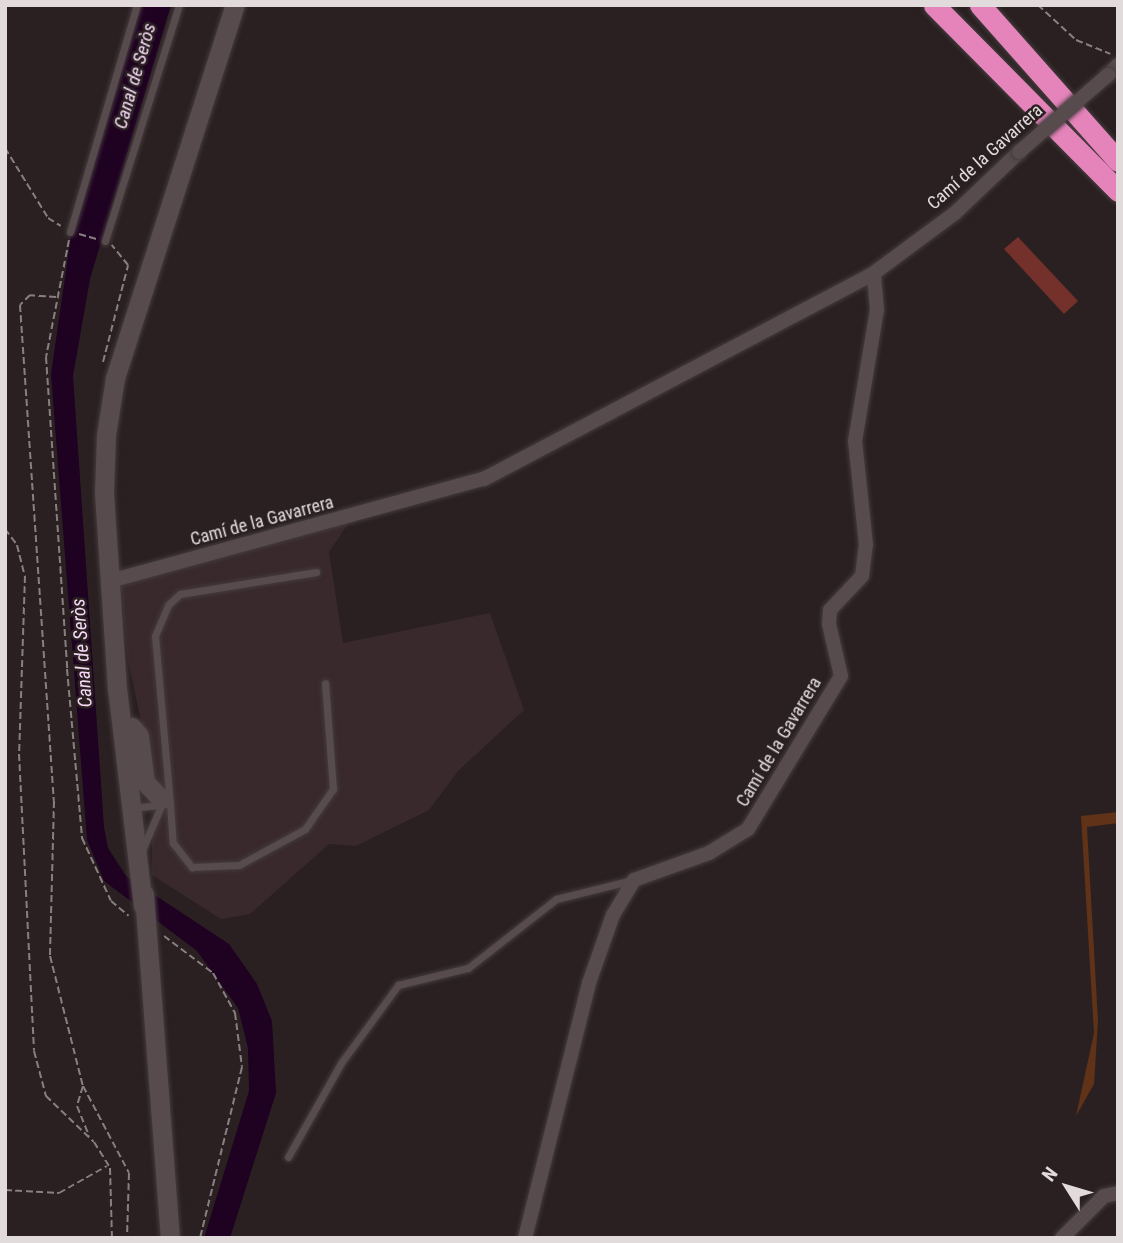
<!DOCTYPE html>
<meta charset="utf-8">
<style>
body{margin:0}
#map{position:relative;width:1123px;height:1243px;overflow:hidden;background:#2a2021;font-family:"Roboto Condensed",sans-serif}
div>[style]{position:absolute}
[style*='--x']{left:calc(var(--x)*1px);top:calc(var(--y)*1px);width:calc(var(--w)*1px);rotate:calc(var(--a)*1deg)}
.built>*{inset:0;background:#39292c}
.green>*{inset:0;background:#603218}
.water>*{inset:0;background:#1f0122}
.building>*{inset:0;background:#74302a}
.path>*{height:2px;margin-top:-1px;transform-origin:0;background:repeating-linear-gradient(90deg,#887f80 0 7px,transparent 0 10.5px)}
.roads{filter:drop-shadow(0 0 2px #443b3d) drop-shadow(0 0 2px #443b3d)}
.lane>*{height:7px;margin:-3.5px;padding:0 3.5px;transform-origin:3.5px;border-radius:3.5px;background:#574b4d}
.street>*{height:14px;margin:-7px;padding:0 7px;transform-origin:7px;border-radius:7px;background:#574b4d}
.secondary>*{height:19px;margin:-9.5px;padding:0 9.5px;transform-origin:9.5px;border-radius:9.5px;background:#574b4d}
.highway>*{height:21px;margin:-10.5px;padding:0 10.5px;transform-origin:10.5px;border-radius:10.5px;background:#e584bb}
.bridges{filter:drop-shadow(0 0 2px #443b3d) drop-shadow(0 0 2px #443b3d)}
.street-bridge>*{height:14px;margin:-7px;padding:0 7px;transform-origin:7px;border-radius:7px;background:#574b4d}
span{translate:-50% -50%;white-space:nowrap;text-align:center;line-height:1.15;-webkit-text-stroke:5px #2a2021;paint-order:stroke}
.street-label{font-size:18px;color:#e2dbdc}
.water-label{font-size:19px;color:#f6d9f7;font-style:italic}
.frame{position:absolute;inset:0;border:7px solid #e2dbdc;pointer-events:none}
.north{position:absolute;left:1032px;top:1152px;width:70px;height:70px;-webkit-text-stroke:5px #2a2021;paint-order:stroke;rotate:307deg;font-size:19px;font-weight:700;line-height:28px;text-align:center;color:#e2dbdc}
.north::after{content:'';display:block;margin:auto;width:24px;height:32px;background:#e2dbdc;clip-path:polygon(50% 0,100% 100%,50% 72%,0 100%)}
</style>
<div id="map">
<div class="built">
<i style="clip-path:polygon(350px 521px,329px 552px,343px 643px,490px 613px,524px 710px,458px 771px,429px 810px,356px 846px,329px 844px,250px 914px,221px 919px,152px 875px,152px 826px,161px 814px,128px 660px,120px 585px)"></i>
</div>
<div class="green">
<i style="clip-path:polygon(1118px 812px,1118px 823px,1087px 827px,1098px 1021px,1094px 1084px,1076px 1116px,1094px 1033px,1081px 816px)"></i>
</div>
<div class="water">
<i style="clip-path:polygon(141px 5px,171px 5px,90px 279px,73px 376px,104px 827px,108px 848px,126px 876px,229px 944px,257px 984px,272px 1021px,276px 1093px,230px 1238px,204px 1238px,249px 1091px,248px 1048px,238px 1008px,197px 951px,104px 881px,87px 840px,51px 374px,71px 236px)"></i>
</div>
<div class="building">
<i style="clip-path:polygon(1018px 237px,1078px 301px,1064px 314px,1004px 249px)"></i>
</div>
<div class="path">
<i style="--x:1038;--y:5;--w:52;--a:42.6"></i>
<i style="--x:1076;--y:40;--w:37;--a:22"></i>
<i style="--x:5;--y:148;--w:82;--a:58.4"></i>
<i style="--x:48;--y:218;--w:15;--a:32"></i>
<i style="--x:79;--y:234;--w:19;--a:16"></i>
<i style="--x:69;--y:240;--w:119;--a:101.1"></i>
<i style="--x:46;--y:357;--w:313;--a:86.1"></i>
<i style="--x:67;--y:669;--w:170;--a:84.9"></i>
<i style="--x:82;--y:838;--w:69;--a:65.3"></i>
<i style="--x:111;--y:901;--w:23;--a:40"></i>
<i style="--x:56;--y:297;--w:26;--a:-176"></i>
<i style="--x:30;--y:295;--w:14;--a:135"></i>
<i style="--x:20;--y:305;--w:497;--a:86.1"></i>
<i style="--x:54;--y:801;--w:155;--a:91.5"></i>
<i style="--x:50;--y:956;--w:134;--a:75.8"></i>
<i style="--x:83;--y:1086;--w:98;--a:62.1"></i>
<i style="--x:129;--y:1173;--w:65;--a:91.8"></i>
<i style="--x:103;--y:362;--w:100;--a:-75.5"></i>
<i style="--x:128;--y:265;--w:26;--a:-129"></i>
<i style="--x:5;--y:529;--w:20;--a:53"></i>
<i style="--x:17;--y:545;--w:32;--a:76"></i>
<i style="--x:25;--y:576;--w:178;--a:91.9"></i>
<i style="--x:19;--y:754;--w:297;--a:87.1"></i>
<i style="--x:34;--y:1051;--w:47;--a:75.1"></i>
<i style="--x:46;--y:1096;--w:66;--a:43.8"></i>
<i style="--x:94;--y:1142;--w:31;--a:58"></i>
<i style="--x:110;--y:1168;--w:70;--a:88.4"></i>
<i style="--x:164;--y:936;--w:61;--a:37.1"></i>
<i style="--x:213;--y:973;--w:46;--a:61.2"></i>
<i style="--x:235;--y:1013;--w:54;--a:82.6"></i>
<i style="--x:242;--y:1067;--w:176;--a:103.8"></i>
<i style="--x:83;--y:1086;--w:21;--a:107"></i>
<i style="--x:77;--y:1106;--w:32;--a:68"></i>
<i style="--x:5;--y:1190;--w:54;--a:3.2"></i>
<i style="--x:59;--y:1193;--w:55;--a:-29.4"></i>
</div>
<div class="roads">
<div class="lane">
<i style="--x:70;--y:232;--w:237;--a:-73.6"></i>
<i style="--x:105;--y:241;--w:247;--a:-72.6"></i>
<i style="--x:170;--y:804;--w:39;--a:86"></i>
<i style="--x:173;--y:843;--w:31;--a:52"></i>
<i style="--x:192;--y:867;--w:47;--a:-2.4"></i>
<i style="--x:239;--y:865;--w:75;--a:-28.6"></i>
<i style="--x:305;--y:829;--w:49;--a:-55"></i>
<i style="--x:333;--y:789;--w:106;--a:-94.3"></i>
<i style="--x:140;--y:807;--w:30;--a:-6"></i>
<i style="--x:170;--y:804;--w:169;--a:-95.1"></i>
<i style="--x:155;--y:636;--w:34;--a:-67"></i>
<i style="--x:168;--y:605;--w:16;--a:-43"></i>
<i style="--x:180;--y:594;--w:138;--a:-9.2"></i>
<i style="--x:143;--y:848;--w:46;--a:-66.8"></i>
<i style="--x:288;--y:1157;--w:108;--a:-60.6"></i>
<i style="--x:341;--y:1063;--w:97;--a:-53.8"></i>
<i style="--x:398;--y:985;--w:72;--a:-13.7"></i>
<i style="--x:468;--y:968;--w:112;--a:-38.1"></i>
<i style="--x:556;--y:899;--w:79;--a:-13.9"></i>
</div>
<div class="street">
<i style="--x:1108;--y:75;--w:14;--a:-45"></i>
<i style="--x:110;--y:581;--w:388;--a:-15.3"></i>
<i style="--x:484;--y:479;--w:441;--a:-27.8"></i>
<i style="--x:874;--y:273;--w:101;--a:-36.5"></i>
<i style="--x:955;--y:213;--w:88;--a:-43.6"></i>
<i style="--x:525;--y:1238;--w:263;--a:-75.9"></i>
<i style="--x:589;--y:983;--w:72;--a:-70.6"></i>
<i style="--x:613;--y:915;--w:41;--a:-59"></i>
<i style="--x:634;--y:880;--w:80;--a:-19.8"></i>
<i style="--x:709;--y:853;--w:46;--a:-31.6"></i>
<i style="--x:748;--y:829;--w:179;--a:-58.7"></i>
<i style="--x:841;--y:676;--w:53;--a:-103"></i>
<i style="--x:829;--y:624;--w:14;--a:-86"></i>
<i style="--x:830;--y:610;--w:47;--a:-46.7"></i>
<i style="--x:862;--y:576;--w:31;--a:-83"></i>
<i style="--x:866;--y:545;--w:105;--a:-96"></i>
<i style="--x:855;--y:441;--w:133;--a:-80.5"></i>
<i style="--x:877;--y:310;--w:37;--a:-95"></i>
<i style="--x:1062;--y:1238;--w:59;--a:-45"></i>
<i style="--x:1104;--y:1196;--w:14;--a:-12"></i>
</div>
<div class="secondary">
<i style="--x:132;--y:727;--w:11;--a:52"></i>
<i style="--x:139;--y:736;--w:46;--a:82.6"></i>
<i style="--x:145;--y:782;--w:22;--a:47"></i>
<i style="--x:144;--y:894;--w:345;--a:85.7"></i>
<i style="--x:143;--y:906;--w:219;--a:-96.8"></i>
<i style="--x:117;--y:689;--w:197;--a:-93.8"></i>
<i style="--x:104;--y:492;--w:57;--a:-88"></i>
<i style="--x:106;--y:435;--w:58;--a:-81"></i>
<i style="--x:115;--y:378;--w:392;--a:-72.2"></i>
</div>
<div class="highway">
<i style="--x:934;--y:5;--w:262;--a:45.3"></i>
<i style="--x:980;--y:5;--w:208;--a:48.5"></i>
</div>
</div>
<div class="bridges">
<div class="street-bridge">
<i style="--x:1019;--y:152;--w:118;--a:-40.9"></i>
</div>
</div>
<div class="street-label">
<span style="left:985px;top:157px;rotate:-42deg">Camí de la Gavarrera</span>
<span style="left:262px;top:521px;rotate:-15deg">Camí de la Gavarrera</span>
<span style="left:779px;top:742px;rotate:-59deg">Camí de la Gavarrera</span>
</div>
<div class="water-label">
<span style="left:135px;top:76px;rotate:-74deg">Canal de Seròs</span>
<span style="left:82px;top:653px;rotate:-94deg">Canal de Seròs</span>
</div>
<div class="frame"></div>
<div class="north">N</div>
</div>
